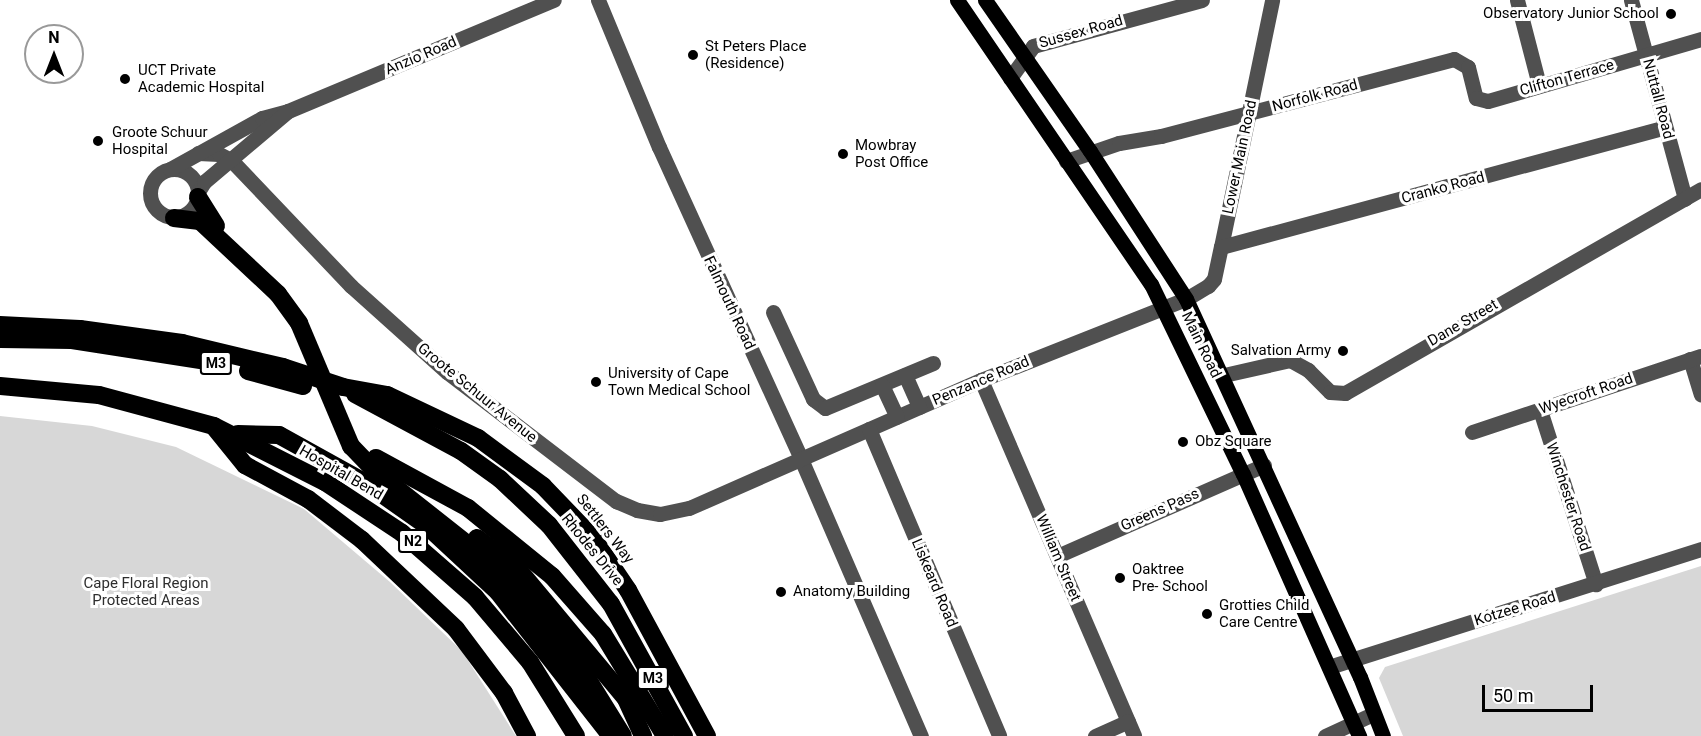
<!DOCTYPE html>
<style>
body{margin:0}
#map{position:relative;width:1701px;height:736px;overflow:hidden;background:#fff;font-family:Roboto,sans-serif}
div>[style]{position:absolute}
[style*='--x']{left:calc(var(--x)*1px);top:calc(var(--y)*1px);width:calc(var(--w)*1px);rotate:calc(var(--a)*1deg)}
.green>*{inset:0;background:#d7d7d7}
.minor>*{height:15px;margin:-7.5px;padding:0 7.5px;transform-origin:7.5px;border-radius:7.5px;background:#505050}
.minor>.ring{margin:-7.5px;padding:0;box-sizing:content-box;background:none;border:15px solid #505050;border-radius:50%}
.major>*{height:15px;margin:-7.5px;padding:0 7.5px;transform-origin:7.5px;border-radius:7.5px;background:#000}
.highway>*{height:18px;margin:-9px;padding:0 9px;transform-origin:9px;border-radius:9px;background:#000}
.dots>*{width:16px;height:16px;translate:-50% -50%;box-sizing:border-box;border:3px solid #fff;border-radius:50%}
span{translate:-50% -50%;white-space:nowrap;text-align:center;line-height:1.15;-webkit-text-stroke:6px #fff;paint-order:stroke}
.shield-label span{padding:2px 4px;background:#fff;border:2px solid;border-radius:4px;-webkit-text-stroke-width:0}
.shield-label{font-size:14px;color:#000;font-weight:700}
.poi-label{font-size:15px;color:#000}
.right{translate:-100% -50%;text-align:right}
.left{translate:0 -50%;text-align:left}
.street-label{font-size:15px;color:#000}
.park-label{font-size:15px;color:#2e2e2e}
.north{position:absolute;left:24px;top:24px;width:60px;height:60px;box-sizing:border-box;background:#fff;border:2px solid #999;border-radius:50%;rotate:0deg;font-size:16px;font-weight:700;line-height:24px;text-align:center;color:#000}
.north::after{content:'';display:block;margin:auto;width:21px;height:27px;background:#000;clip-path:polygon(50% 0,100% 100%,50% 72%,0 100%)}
.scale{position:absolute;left:1482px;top:685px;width:111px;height:27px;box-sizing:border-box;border:3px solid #000;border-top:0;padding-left:8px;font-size:18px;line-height:21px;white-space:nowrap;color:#000;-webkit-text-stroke:4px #fff;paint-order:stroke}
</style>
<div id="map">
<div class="green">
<i style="clip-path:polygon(0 416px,92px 426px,176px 447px,304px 509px,390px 582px,462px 651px,516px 736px,0 736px)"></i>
<i style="clip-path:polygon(1701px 566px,1701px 736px,1403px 736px,1379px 678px,1385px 667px)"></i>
</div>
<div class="minor">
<i style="--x:598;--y:0;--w:159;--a:67.5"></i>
<i style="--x:659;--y:147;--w:343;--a:65.5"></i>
<i style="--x:801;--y:459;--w:302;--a:66.6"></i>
<i style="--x:1517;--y:0;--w:88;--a:75.5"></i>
<i style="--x:1631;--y:0;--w:206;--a:74.8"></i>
<i style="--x:1010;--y:78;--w:39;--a:-54"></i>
<i style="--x:1033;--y:46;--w:175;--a:-15.2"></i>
<i style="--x:198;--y:153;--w:21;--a:3"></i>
<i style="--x:219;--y:154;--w:13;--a:27"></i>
<i style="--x:231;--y:160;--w:174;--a:46.4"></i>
<i style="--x:351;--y:286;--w:129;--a:41.9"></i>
<i style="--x:447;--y:372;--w:213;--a:37.4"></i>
<i style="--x:616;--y:501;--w:23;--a:23"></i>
<i style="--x:637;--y:510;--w:23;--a:10"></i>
<i style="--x:660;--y:514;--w:30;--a:-12"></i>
<i style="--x:689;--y:508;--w:319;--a:-23.7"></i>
<i style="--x:981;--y:380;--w:220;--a:-21.6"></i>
<i style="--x:1186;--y:299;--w:26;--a:-31"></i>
<i style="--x:1208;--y:286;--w:9;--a:-49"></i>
<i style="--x:1214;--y:279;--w:33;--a:-78"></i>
<i style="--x:1221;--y:247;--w:252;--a:-78.3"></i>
<i style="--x:1066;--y:161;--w:56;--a:-18.8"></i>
<i style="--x:1119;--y:143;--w:43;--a:-9.5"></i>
<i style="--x:1161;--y:136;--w:303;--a:-14.7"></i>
<i style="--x:1454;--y:59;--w:16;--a:30"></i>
<i style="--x:1468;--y:67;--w:32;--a:76"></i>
<i style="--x:1476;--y:98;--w:12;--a:14"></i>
<i style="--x:1488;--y:101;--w:222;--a:-16.2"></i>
<i class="ring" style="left:150px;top:169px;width:33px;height:33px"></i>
<i style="--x:170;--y:169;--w:105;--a:-29"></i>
<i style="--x:262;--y:118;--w:27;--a:-15"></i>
<i style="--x:288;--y:111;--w:288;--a:-22.7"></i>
<i style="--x:198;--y:192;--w:12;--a:-59"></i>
<i style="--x:204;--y:182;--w:110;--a:-40.2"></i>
<i style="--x:1221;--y:247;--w:460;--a:-15.1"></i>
<i style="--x:773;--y:312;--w:96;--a:65.3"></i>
<i style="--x:813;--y:399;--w:15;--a:37"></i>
<i style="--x:825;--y:408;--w:117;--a:-22.6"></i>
<i style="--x:1690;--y:359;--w:37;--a:73"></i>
<i style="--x:905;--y:375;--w:35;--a:66"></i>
<i style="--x:1224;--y:375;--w:68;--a:-12.8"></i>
<i style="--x:1290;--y:360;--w:21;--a:29"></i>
<i style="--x:1308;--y:370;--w:31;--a:45"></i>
<i style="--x:1330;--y:392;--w:15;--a:4"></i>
<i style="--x:1345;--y:393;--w:410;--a:-29.8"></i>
<i style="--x:981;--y:380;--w:387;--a:66.7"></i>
<i style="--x:882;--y:385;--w:35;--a:65"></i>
<i style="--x:1540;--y:410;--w:183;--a:72.2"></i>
<i style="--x:869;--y:429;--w:333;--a:67"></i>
<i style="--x:1472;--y:432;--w:241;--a:-18.4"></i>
<i style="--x:1057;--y:556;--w:226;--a:-23.7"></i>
<i style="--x:1329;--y:667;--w:390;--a:-17.6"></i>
<i style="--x:1095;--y:736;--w:36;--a:-24"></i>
<i style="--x:1325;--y:736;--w:53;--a:-24.6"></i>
</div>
<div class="major">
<i style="--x:957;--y:0;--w:344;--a:55.7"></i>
<i style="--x:1151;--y:284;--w:211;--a:64.2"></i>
<i style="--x:1243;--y:474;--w:287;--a:66.1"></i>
<i style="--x:985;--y:0;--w:184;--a:55.2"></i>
<i style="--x:1090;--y:151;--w:176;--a:57"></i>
<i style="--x:1186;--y:299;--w:416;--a:65.3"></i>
<i style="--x:1360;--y:677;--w:63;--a:68.7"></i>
</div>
<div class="highway">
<i style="--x:198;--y:197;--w:34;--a:58"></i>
<i style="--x:174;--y:218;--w:26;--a:7"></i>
<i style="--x:200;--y:221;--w:107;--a:43.1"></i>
<i style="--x:278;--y:294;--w:36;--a:54"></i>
<i style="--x:299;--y:323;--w:134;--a:67.1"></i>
<i style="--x:351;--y:446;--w:36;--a:46"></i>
<i style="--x:376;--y:472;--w:134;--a:38.3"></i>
<i style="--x:481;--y:555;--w:62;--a:45"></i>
<i style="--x:525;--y:599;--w:100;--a:51.9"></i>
<i style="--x:587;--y:678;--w:68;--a:58.2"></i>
<i style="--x:0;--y:325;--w:80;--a:2.9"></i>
<i style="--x:80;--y:329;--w:103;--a:7.8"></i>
<i style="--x:182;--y:343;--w:104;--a:13.4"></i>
<i style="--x:283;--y:367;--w:63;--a:18.4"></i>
<i style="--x:343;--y:387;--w:45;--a:10.3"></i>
<i style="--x:387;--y:395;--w:101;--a:25.3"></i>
<i style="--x:478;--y:438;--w:81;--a:36.4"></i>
<i style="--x:543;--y:486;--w:72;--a:46.1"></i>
<i style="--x:593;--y:538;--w:63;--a:56.1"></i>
<i style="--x:628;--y:590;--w:166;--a:61.6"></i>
<i style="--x:0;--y:339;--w:72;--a:0.8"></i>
<i style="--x:72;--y:340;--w:143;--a:8.9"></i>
<i style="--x:248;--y:371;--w:57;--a:15.3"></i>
<i style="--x:0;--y:386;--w:99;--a:5.2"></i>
<i style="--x:99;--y:395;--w:119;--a:15.1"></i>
<i style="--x:214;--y:426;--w:124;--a:26.8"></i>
<i style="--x:325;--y:482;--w:92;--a:33.5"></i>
<i style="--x:402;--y:533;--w:97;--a:41.2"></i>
<i style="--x:475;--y:597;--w:85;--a:49.8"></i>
<i style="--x:530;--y:662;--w:87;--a:58.1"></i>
<i style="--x:355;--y:394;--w:120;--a:28.3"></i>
<i style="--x:461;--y:451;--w:48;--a:35.7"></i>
<i style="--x:500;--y:479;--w:67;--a:43.2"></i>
<i style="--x:549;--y:525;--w:100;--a:51.9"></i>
<i style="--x:611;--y:604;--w:151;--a:61.1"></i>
<i style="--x:215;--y:428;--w:48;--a:51"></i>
<i style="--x:245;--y:465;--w:72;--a:28.4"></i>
<i style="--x:308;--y:499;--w:68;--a:37.2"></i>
<i style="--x:362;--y:540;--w:129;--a:43.4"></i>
<i style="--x:456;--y:629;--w:80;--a:53.1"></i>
<i style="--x:504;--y:693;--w:49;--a:61.9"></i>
<i style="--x:238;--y:434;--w:41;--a:1.4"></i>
<i style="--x:279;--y:435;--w:99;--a:28.9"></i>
<i style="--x:366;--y:483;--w:75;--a:35.2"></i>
<i style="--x:427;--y:526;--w:97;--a:42.9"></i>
<i style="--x:498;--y:592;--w:177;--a:51.9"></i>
<i style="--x:376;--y:458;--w:105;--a:28.5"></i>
<i style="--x:468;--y:508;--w:108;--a:39"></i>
<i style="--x:552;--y:576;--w:77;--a:48.7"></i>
<i style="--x:603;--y:634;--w:119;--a:58.7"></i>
<i style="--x:477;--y:538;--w:50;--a:36.9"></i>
<i style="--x:517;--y:568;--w:170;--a:50.2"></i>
<i style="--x:626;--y:699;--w:41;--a:65.3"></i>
</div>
<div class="dots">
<i style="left:1671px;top:14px;background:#000"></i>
<i style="left:693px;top:55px;background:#000"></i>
<i style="left:125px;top:79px;background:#000"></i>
<i style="left:98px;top:141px;background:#000"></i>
<i style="left:843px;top:154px;background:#000"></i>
<i style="left:1343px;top:351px;background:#000"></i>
<i style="left:596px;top:382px;background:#000"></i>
<i style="left:1183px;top:442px;background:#000"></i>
<i style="left:1120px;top:578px;background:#000"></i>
<i style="left:781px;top:592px;background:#000"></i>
<i style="left:1207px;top:614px;background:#000"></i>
</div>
<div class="shield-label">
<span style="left:216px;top:363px">M3</span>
<span style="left:413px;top:541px">N2</span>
<span style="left:653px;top:678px">M3</span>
</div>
<div class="poi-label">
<span class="right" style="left:1659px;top:14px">Observatory Junior School</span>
<span class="left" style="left:705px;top:55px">St Peters Place<br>(Residence)</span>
<span class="left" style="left:138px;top:79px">UCT Private<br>Academic Hospital</span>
<span class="left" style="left:112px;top:141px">Groote Schuur<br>Hospital</span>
<span class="left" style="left:855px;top:154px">Mowbray<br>Post Office</span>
<span class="right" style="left:1331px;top:351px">Salvation Army</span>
<span class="left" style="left:608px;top:382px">University of Cape<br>Town Medical School</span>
<span class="left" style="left:1195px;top:442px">Obz Square</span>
<span class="left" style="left:1132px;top:578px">Oaktree<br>Pre- School</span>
<span class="left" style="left:793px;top:592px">Anatomy Building</span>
<span class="left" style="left:1219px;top:614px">Grotties Child<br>Care Centre</span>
</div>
<div class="street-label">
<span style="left:1081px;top:32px;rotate:-16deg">Sussex Road</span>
<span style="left:421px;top:56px;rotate:-23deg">Anzio Road</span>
<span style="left:1567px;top:78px;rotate:-16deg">Clifton Terrace</span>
<span style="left:1315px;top:96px;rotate:-15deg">Norfolk Road</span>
<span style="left:1658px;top:99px;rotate:75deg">Nuttall Road</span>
<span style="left:1240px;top:157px;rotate:-78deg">Lower Main Road</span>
<span style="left:1443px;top:188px;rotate:-15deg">Cranko Road</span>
<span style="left:729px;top:303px;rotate:65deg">Falmouth Road</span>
<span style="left:1463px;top:323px;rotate:-30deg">Dane Street</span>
<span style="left:1201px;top:345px;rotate:64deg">Main Road</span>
<span style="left:981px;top:381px;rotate:-23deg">Penzance Road</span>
<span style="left:477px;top:393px;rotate:39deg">Groote Schuur Avenue</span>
<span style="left:1586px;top:394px;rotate:-19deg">Wyecroft Road</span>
<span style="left:341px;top:473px;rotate:30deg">Hospital Bend</span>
<span style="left:1568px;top:497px;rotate:72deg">Winchester Road</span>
<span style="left:1160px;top:510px;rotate:-24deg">Greens Pass</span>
<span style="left:605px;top:529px;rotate:52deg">Settlers Way</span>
<span style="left:592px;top:550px;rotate:51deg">Rhodes Drive</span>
<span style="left:1058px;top:558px;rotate:67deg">William Street</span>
<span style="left:934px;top:583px;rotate:67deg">Liskeard Road</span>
<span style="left:1515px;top:609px;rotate:-17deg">Kotzee Road</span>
</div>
<div class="park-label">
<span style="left:146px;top:592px">Cape Floral Region<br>Protected Areas</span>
</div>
<div class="north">N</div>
<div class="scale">50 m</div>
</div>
